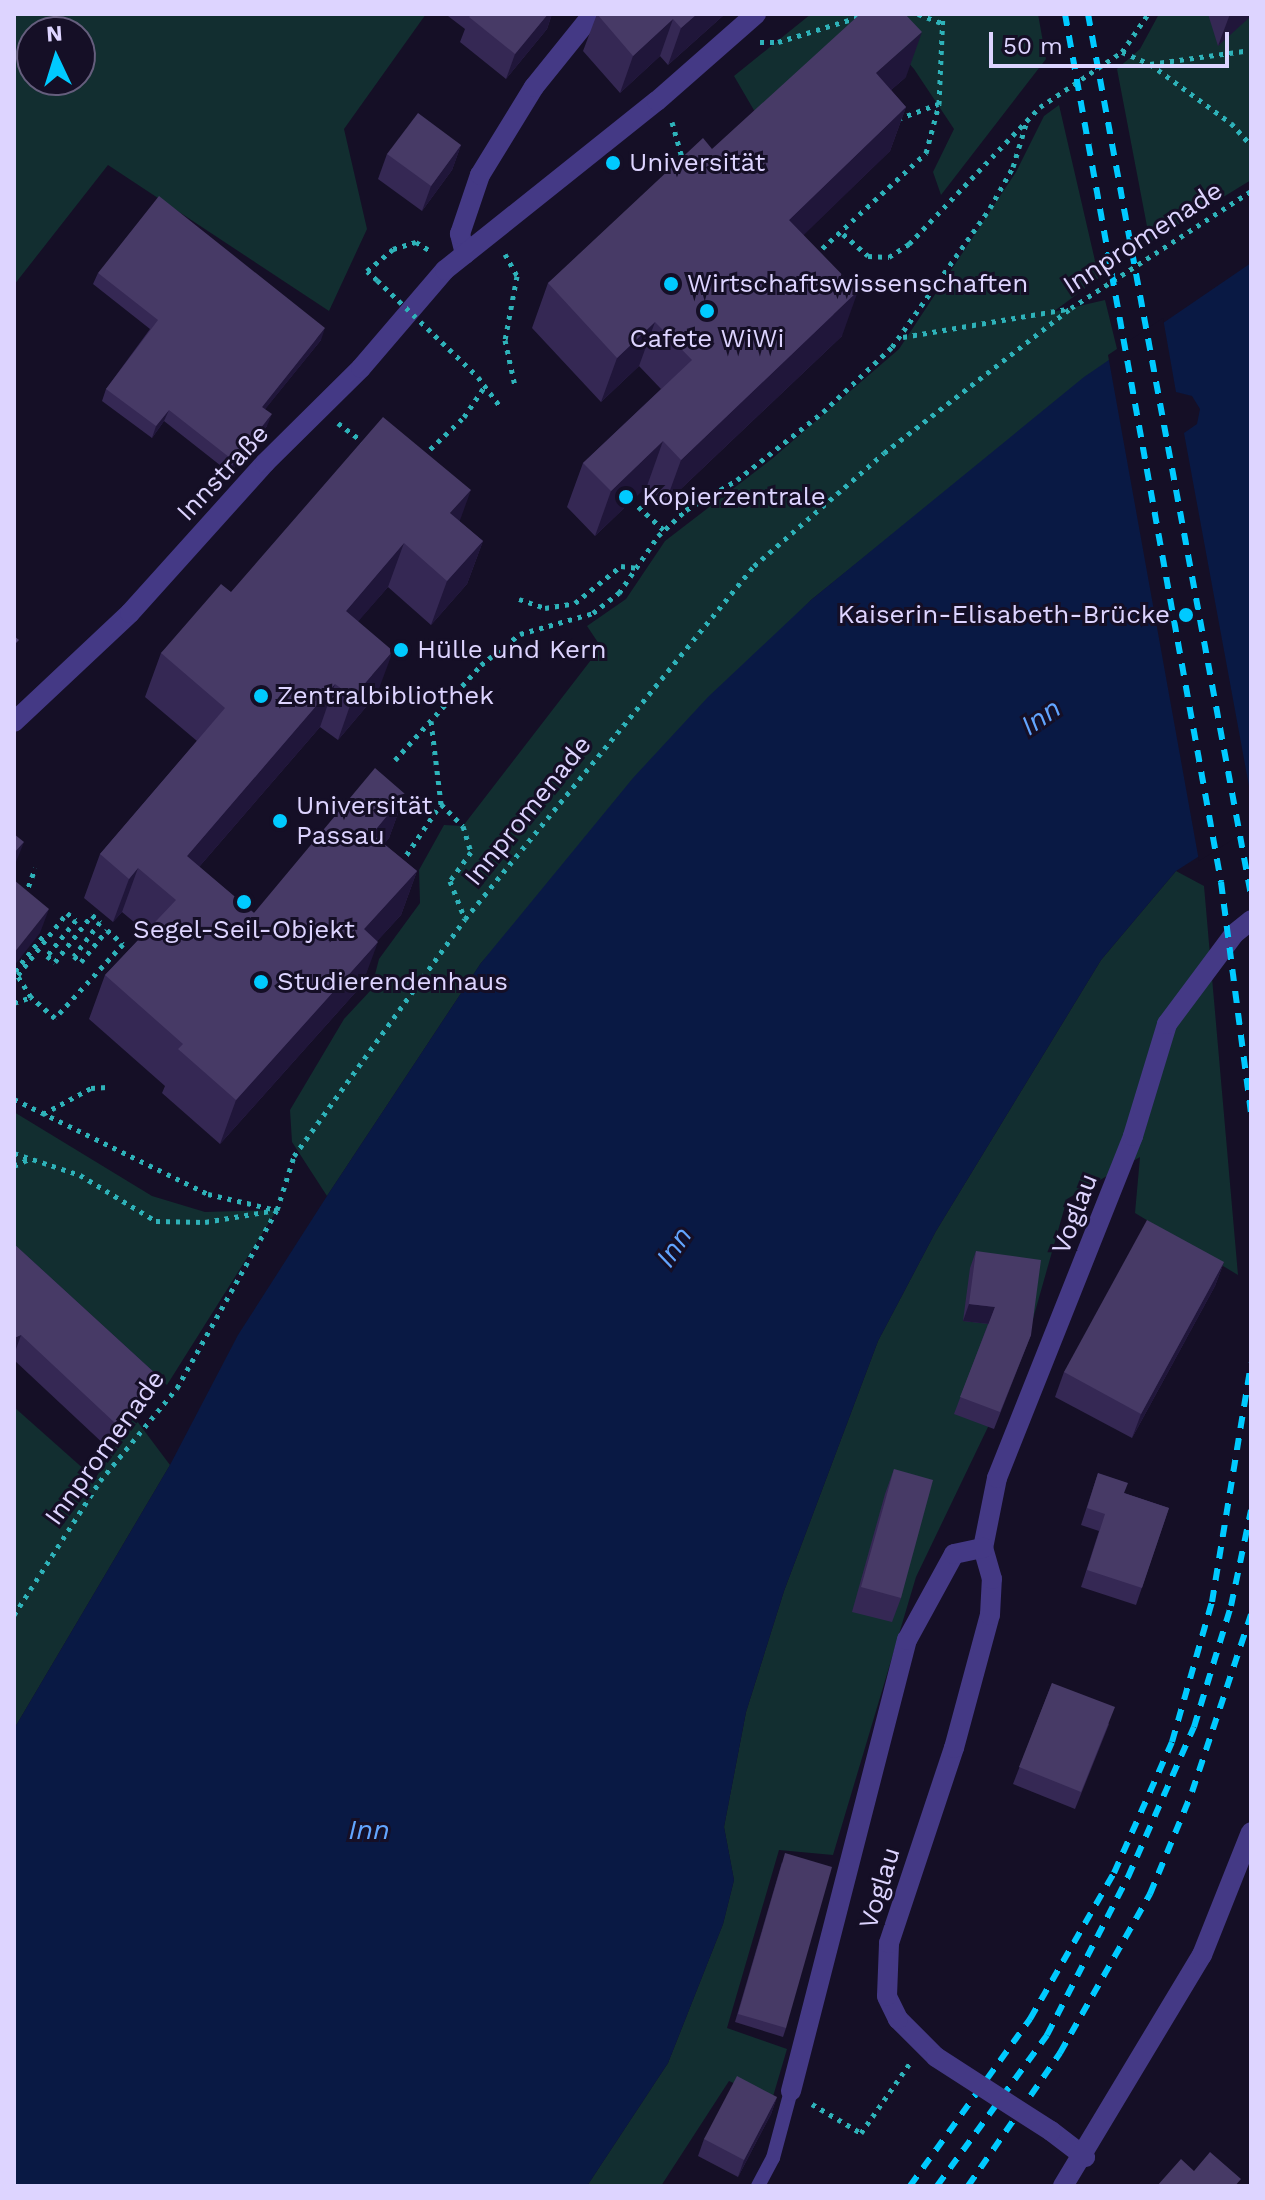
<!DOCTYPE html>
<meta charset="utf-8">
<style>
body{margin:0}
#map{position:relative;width:1265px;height:2200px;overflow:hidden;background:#150f26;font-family:"Work Sans",sans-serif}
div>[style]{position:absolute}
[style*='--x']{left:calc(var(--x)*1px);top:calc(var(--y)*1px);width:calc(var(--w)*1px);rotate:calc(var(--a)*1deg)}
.green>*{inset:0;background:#122e30}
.water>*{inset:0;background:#091944}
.pier>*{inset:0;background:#150f26}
.path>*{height:5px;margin-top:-2.5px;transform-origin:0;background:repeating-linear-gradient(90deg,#2eb2b9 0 4px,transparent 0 10px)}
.service>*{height:14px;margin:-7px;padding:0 7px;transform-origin:7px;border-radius:7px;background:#443985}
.minor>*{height:20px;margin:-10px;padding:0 10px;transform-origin:10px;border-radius:10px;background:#443985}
.tertiary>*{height:20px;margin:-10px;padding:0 10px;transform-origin:10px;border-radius:10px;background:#443985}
.rail>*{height:6px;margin-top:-3px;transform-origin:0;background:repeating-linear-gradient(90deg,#00caff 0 12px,transparent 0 22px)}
.path-bridge>*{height:5px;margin-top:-2.5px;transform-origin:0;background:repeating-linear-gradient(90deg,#2eb2b9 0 4px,transparent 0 10px)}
.minor-bridge>*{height:20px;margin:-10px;padding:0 10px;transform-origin:10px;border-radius:10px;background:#443985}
.wall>*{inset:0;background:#352854}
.shaded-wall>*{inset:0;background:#20163a}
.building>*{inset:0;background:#473a66}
.dots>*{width:22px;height:22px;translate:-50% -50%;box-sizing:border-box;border:4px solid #150f26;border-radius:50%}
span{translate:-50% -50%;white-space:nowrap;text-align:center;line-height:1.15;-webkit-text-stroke:6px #150f26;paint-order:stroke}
.poi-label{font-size:26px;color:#ddd4ff}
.left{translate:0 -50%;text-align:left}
.right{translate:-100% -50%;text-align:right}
.street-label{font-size:26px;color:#ddd4ff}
.water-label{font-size:28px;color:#62a5ff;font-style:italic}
.frame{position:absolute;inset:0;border:16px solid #ddd4ff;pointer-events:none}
.north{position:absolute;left:16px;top:16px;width:80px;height:80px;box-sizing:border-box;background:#150f26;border:2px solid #655e7d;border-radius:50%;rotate:356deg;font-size:22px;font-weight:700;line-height:32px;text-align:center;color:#ddd4ff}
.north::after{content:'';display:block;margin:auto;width:28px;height:36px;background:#00caff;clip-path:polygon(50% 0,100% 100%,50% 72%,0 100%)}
.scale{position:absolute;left:989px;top:32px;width:240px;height:36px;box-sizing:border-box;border:4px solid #ddd4ff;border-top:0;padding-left:10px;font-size:24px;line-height:28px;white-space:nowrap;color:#ddd4ff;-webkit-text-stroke:6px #150f26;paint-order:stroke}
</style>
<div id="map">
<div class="green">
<i style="clip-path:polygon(evenodd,14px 14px,426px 14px,344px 129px,367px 229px,329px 311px,108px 165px,14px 285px,14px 14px,32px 32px,80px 32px,80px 80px,32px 80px,32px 32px)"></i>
<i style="clip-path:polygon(811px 14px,1038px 14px,1046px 59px,941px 195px,933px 172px,954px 129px,914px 69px,875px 25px,762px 124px,734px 76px)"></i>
<i style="clip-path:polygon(1159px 14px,1251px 16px,1251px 180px,1150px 242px,1117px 69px,1140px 49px)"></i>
<i style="clip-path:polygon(1059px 105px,1099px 278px,1053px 312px,1105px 300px,1118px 353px,811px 600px,481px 963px,327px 1196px,292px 1142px,290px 1110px,344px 1019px,371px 990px,379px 959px,420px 903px,419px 870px,444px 825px,463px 826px,601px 647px,587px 626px,626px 599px,665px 541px,773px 458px,899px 349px,1016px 172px,1044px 116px)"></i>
<i style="clip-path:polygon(1176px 871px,1204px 886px,1238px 1275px,1135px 1213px,1140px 1157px,1067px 1199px,1023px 1354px,916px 1577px,833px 1855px,779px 1850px,727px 2028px,787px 2049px,772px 2100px,729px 2081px,661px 2186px,587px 2186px,668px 2063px,723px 1924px,734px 1880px,724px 1827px,746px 1712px,784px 1591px,878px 1341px,936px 1231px,1101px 960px)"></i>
<i style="clip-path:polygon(14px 1112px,152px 1196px,205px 1212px,277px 1210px,167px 1385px,14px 1249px)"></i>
<i style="clip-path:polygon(14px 1407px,95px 1479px,134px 1417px,170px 1465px,14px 1729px)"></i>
</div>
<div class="water">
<i style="clip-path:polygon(1251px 263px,1251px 823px,1176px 871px,1101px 960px,936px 1231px,878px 1341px,784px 1591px,746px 1712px,724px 1827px,734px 1880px,723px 1924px,668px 2063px,587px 2186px,14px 2186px,14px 1729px,170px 1465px,238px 1335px,327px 1196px,481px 963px,633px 778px,708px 697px,811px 600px,1084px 377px)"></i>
</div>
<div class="pier">
<i style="clip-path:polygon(1163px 318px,1176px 392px,1192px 396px,1200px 409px,1197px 424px,1184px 433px,1251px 797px,1251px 828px,1199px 861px,1108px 355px)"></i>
</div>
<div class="path">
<i style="--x:918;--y:14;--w:26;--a:21"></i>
<i style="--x:760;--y:42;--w:18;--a:0"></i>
<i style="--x:778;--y:42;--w:94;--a:-17.3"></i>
<i style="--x:1122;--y:52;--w:30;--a:23"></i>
<i style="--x:1150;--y:64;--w:100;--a:36.1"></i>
<i style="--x:1231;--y:123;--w:30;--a:48"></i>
<i style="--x:1150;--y:64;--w:102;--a:-7.9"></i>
<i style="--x:898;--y:119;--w:43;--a:-20.6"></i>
<i style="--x:672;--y:122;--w:41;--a:74.2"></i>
<i style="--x:843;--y:234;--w:33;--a:41"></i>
<i style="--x:868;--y:256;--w:21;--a:3"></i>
<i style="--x:889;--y:257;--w:24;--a:-33"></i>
<i style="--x:909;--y:244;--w:190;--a:-46.3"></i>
<i style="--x:1040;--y:107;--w:99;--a:-33.9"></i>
<i style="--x:1122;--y:52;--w:46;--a:-55.6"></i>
<i style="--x:505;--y:254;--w:25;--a:61"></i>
<i style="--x:517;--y:276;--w:65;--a:100.6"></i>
<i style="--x:505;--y:340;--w:47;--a:77.7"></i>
<i style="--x:815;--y:255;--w:151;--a:-42.6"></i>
<i style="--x:926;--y:153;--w:51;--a:-75.1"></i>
<i style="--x:939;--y:104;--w:90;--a:-87.5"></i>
<i style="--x:377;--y:280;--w:13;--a:-138"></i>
<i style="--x:367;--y:271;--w:34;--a:-40"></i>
<i style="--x:393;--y:249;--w:24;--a:-17"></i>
<i style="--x:416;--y:242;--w:15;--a:32"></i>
<i style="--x:903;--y:337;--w:165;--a:-9.7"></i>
<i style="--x:478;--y:377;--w:35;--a:53"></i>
<i style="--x:338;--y:423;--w:34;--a:37"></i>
<i style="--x:423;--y:456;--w:57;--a:-43.6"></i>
<i style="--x:464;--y:417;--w:37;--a:-56"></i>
<i style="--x:631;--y:500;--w:45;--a:42.3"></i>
<i style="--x:519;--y:599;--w:28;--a:19"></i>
<i style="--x:545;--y:608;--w:30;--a:-9"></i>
<i style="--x:575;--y:603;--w:59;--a:-38.8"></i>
<i style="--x:621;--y:566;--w:17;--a:7"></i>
<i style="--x:431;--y:721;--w:84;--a:83.1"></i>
<i style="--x:441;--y:804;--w:31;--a:45"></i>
<i style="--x:463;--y:826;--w:27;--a:73"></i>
<i style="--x:471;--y:852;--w:36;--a:126"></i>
<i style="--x:450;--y:881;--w:41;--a:68.5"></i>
<i style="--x:395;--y:760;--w:128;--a:-47.8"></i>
<i style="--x:481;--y:665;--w:50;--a:-38.5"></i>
<i style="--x:520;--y:634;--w:76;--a:-16"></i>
<i style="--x:593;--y:613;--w:33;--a:-38"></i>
<i style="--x:619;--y:593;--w:69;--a:-55.6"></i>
<i style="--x:658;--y:536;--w:38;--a:-43"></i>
<i style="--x:686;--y:510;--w:59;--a:-30.5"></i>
<i style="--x:737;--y:480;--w:110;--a:-38.3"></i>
<i style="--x:823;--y:412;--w:95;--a:-43.3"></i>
<i style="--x:892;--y:347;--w:170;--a:-54.8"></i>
<i style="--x:990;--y:208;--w:47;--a:-60.7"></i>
<i style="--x:1013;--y:167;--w:45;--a:-73.2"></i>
<i style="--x:401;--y:863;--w:71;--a:-55.9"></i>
<i style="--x:25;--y:896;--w:30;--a:-70"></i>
<i style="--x:18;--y:975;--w:79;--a:-51.7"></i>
<i style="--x:67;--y:913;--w:11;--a:38"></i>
<i style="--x:76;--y:920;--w:46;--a:128.9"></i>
<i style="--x:47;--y:956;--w:10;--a:37"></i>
<i style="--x:55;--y:962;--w:60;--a:-51.8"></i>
<i style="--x:92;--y:915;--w:11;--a:41"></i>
<i style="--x:100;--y:922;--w:43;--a:127.4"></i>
<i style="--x:74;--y:956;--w:9;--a:41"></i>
<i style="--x:81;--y:962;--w:41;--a:-50.9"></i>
<i style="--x:107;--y:930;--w:21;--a:41"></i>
<i style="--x:123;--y:944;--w:100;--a:132.6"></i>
<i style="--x:55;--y:1018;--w:32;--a:-139"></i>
<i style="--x:31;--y:997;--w:31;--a:-122"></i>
<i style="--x:15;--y:971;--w:48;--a:-51"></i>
<i style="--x:14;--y:1003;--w:18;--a:-19"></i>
<i style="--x:14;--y:1099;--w:216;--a:26.1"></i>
<i style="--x:208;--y:1194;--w:71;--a:13.1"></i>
<i style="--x:43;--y:1114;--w:55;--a:-28.4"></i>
<i style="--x:91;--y:1088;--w:16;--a:-4"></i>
<i style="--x:14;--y:1153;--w:70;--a:18.4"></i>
<i style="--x:80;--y:1175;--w:89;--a:31.2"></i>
<i style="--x:156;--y:1221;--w:49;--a:1.2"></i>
<i style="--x:205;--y:1222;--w:72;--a:-9.6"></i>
<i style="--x:14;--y:1166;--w:19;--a:-25"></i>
<i style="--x:14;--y:1615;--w:159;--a:-57.3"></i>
<i style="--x:100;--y:1481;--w:121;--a:-50.4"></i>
<i style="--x:177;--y:1388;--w:204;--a:-60.7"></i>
<i style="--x:277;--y:1210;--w:57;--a:-72.5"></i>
<i style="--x:294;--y:1156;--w:292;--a:-54.2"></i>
<i style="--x:465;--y:919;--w:456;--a:-50.7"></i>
<i style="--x:754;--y:566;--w:172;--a:-41"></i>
<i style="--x:884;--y:453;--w:237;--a:-37.8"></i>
<i style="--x:1071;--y:308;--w:215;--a:-33"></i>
<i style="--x:812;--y:2104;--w:57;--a:30.6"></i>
<i style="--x:861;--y:2133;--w:85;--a:-55"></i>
</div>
<div class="service">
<i style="--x:758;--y:2186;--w:32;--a:-62"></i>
<i style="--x:773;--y:2158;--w:69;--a:-75"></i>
</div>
<div class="minor">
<i style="--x:465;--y:254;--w:21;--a:-104"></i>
<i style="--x:460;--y:234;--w:62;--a:-71.3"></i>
<i style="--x:480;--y:175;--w:103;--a:-58.5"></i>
<i style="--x:534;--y:87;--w:94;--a:-51.1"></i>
<i style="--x:936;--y:2057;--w:54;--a:-135"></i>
<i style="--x:898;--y:2019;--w:25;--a:-116"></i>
<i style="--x:887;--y:1996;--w:53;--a:-87.8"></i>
<i style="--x:889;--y:1943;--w:206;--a:-71.6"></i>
<i style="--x:954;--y:1748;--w:138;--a:-74.9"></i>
<i style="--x:990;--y:1615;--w:36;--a:-87"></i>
<i style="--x:992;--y:1579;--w:32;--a:-106"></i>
<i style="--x:983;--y:1548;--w:71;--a:-78.7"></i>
<i style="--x:997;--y:1478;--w:368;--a:-68.3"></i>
<i style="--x:1133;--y:1136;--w:117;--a:-73.1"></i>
<i style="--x:1167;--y:1024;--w:112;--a:-53.3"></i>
<i style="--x:1234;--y:934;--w:22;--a:-39"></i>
<i style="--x:791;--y:2091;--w:466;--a:-75.6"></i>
<i style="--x:907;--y:1640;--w:98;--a:-61.3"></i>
<i style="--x:954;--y:1554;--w:30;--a:-12"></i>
<i style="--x:1051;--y:2131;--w:43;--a:37.4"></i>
<i style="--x:1063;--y:2186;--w:270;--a:-59"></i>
<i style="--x:1202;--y:1955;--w:132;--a:-68.3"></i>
</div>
<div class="tertiary">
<i style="--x:14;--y:722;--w:159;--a:-43.2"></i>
<i style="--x:130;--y:613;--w:202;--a:-48"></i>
<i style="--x:265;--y:463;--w:135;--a:-44.7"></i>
<i style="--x:361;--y:368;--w:129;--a:-49.4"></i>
<i style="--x:445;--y:270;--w:271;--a:-38.6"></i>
<i style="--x:657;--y:101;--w:132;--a:-41.3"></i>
</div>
<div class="rail">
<i style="--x:1065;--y:14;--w:882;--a:79.81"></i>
<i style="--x:1221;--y:882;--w:233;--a:82.6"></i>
<i style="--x:1088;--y:14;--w:896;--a:79.52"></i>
<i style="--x:910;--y:2186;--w:206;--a:-54.3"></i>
<i style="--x:1030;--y:2019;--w:168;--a:-60.1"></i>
<i style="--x:1114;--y:1873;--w:143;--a:-66.1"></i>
<i style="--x:1172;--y:1742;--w:146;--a:-74.1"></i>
<i style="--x:1212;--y:1602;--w:242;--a:-80.7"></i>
<i style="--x:937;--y:2186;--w:187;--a:-53.9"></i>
<i style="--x:1047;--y:2035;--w:178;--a:-62.9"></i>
<i style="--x:1128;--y:1877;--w:164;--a:-66.3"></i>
<i style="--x:1194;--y:1727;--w:127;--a:-73"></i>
<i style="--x:1231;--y:1606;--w:98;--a:-78.2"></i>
<i style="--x:968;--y:2186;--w:162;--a:-55.3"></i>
<i style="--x:1060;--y:2053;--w:183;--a:-60.5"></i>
<i style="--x:1150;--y:1894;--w:110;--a:-67.6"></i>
<i style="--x:1192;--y:1792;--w:187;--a:-71.6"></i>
</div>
<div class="path-bridge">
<i style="--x:377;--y:280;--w:140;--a:43.8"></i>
</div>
<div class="minor-bridge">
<i style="--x:936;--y:2057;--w:137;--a:32.8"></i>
</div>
<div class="wall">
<i style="clip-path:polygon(448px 14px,552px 14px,547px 29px,506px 79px,460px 42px,465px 29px,448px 16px)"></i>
<i style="clip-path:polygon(597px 14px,725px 14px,668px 65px,660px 56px,620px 93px,583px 51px)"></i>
<i style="clip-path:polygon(1208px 14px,1251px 14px,1218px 46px)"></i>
<i style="clip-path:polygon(906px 77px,891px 90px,906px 107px,890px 151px,803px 235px,842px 336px,665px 504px,647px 486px,595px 536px,567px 507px,583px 463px,661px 389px,639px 366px,601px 402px,532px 328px,548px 283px,712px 149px)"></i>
<i style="clip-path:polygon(461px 145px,452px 170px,422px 211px,378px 179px,387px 154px)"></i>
<i style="clip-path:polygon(98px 273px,321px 340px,265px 409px,267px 426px,230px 473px,164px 421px,152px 438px,102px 401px,106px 389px,150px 329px,93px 284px)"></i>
<i style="clip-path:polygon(459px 521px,483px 541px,467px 584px,431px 625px,388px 587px,358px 621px,377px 694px,338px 740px,320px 727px,199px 867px,254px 913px,405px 794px,389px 838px,384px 844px,417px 871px,401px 915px,377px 941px,362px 985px,220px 1144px,162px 1093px,165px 1086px,89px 1019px,105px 975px,146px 932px,122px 912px,113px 922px,84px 898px,100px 854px,197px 741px,145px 697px,161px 653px,231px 592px)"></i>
<i style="clip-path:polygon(14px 1244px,158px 1376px,149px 1399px,107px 1447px,14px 1360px)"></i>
<i style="clip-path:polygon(976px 1251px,1031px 1335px,994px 1429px,954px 1414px,988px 1324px,963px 1321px,970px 1268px)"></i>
<i style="clip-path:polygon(1224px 1262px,1215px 1286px,1132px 1438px,1055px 1397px,1064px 1372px)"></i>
<i style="clip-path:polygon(894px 1469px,901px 1598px,892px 1622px,852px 1612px,885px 1494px)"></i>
<i style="clip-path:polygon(1098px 1473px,1124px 1493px,1169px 1508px,1136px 1605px,1081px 1587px,1099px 1531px,1081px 1525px)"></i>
<i style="clip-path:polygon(1052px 1683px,1109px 1724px,1075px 1809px,1013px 1784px)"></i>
<i style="clip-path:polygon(782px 1862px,786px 2028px,783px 2037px,735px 2022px)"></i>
<i style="clip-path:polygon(777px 2097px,771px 2114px,738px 2177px,698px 2156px,704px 2139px)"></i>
</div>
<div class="shaded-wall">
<i style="clip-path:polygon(548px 14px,552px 14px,547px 29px,506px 79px,515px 54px)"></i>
<i style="clip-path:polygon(697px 14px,725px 14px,668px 65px,681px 28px)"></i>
<i style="clip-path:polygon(1230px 14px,1251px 14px,1251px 16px,1218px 46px)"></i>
<i style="clip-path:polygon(673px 19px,660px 56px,620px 93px,633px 56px)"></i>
<i style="clip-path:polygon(922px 32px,906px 77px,860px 117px,876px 73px)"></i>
<i style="clip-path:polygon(906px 107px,890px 151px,773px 265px,789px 220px)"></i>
<i style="clip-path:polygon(461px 145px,452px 170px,422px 211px,431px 186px)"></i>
<i style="clip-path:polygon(858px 291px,842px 336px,665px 504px,681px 460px)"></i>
<i style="clip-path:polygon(655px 322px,639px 366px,601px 402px,617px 358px)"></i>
<i style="clip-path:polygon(325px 328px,321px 340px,258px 418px,262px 407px)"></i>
<i style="clip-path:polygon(169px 410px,164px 421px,152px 438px,156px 426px)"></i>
<i style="clip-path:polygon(272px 414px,267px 426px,230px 473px,234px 461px)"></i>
<i style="clip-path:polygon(663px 441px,647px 486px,595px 536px,611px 491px)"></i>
<i style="clip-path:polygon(471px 490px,455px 534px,450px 513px)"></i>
<i style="clip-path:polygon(483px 541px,467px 584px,431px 625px,447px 581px)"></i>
<i style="clip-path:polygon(404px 543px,388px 587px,330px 654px,346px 611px)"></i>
<i style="clip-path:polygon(393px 651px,377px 694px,338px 740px,353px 697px)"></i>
<i style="clip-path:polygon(335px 684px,320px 727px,173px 897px,187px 856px)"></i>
<i style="clip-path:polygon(405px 794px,389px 838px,356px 878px,372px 834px)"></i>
<i style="clip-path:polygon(24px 842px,14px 867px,14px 853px)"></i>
<i style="clip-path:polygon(138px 868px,122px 912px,113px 922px,129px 879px)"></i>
<i style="clip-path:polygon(417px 871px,401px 915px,348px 973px,364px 929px)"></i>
<i style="clip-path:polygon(49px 909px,40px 933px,14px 966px,14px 953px)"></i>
<i style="clip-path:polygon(378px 942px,362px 985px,220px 1144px,236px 1100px)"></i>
<i style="clip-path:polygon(1224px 1262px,1215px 1286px,1132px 1438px,1141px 1414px)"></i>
<i style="clip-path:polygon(969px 1304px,995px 1307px,989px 1324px,963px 1321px)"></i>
<i style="clip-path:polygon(21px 1335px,14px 1355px,14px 1338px)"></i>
<i style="clip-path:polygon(158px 1376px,149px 1399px,107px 1447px,115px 1423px)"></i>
<i style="clip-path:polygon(777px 2097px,771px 2114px,738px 2177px,744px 2160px)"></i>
</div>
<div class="building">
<i style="clip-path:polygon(472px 14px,548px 14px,515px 54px,469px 17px)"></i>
<i style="clip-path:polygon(597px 14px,697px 14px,681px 28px,673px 19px,633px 56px)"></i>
<i style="clip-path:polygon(860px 14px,905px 14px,922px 32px,876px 73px,906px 107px,789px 220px,858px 291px,681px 460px,663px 441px,611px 491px,583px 463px,692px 360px,655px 322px,617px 358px,548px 283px,703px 138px,712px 149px)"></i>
<i style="clip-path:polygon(418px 113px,461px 145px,431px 186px,387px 154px)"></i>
<i style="clip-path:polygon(159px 196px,325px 328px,262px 407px,272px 414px,234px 461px,169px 410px,156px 426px,106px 389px,158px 320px,98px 273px)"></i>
<i style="clip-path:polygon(383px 417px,471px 490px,450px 513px,483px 541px,447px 581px,404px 543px,346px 611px,393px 651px,353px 697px,335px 684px,187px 856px,254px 913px,375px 768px,405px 794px,372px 834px,417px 871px,364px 929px,378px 942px,236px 1100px,178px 1049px,183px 1044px,105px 975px,176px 900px,138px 868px,129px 879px,100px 854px,225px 708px,161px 653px,221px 584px,231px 592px)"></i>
<i style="clip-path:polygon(14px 636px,19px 640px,14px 645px)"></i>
<i style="clip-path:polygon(14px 834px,24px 842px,14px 853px)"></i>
<i style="clip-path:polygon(14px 880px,49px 909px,14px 953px)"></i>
<i style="clip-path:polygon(1147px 1220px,1224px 1262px,1141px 1414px,1064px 1372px)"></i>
<i style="clip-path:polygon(14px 1244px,158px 1376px,115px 1423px,21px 1335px,14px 1338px)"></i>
<i style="clip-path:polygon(976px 1251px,1041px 1260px,1031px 1335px,1000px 1412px,960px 1397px,995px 1307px,969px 1304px)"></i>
<i style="clip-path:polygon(894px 1469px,933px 1480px,901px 1598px,861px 1587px)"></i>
<i style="clip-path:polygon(1098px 1473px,1128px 1483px,1124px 1493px,1169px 1508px,1142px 1588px,1087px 1570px,1105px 1514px,1087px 1508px)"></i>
<i style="clip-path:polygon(1052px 1683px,1115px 1707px,1081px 1792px,1019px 1767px)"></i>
<i style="clip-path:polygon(785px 1853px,832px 1867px,786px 2028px,738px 2014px)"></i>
<i style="clip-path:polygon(737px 2076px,777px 2097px,744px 2160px,704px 2139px)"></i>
<i style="clip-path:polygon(1210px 2152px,1241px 2179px,1235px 2186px,1157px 2186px,1181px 2159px,1194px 2171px)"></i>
</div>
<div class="dots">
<i style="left:613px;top:163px;background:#00caff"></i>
<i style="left:671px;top:284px;background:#00caff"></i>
<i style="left:707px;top:311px;background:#00caff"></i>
<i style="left:626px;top:497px;background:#00caff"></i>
<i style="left:1186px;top:615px;background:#00caff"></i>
<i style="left:401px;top:650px;background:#00caff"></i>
<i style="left:261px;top:696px;background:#00caff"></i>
<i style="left:280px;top:821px;background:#00caff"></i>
<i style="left:244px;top:902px;background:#00caff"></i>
<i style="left:261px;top:982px;background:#00caff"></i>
</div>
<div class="poi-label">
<span class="left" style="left:629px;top:163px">Universität</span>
<span class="left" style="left:687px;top:284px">Wirtschaftswissenschaften</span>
<span style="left:707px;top:339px">Cafete WiWi</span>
<span class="left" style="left:642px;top:497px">Kopierzentrale</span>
<span class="right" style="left:1170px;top:615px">Kaiserin-Elisabeth-Brücke</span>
<span class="left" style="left:417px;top:650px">Hülle und Kern</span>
<span class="left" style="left:277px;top:696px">Zentralbibliothek</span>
<span class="left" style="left:296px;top:821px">Universität<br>Passau</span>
<span style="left:244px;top:930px">Segel-Seil-Objekt</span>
<span class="left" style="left:277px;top:982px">Studierendenhaus</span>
</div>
<div class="street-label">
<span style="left:1143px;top:238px;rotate:-33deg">Innpromenade</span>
<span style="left:223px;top:473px;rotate:-47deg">Innstraße</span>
<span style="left:528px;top:811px;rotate:-51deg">Innpromenade</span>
<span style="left:1075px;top:1214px;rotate:-69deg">Voglau</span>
<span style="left:105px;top:1448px;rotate:-54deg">Innpromenade</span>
<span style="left:880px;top:1888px;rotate:-73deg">Voglau</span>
</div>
<div class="water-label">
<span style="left:1041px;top:717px;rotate:-35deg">Inn</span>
<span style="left:674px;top:1247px;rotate:-57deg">Inn</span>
<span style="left:369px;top:1830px">Inn</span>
</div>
<div class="frame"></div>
<div class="north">N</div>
<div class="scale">50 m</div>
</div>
